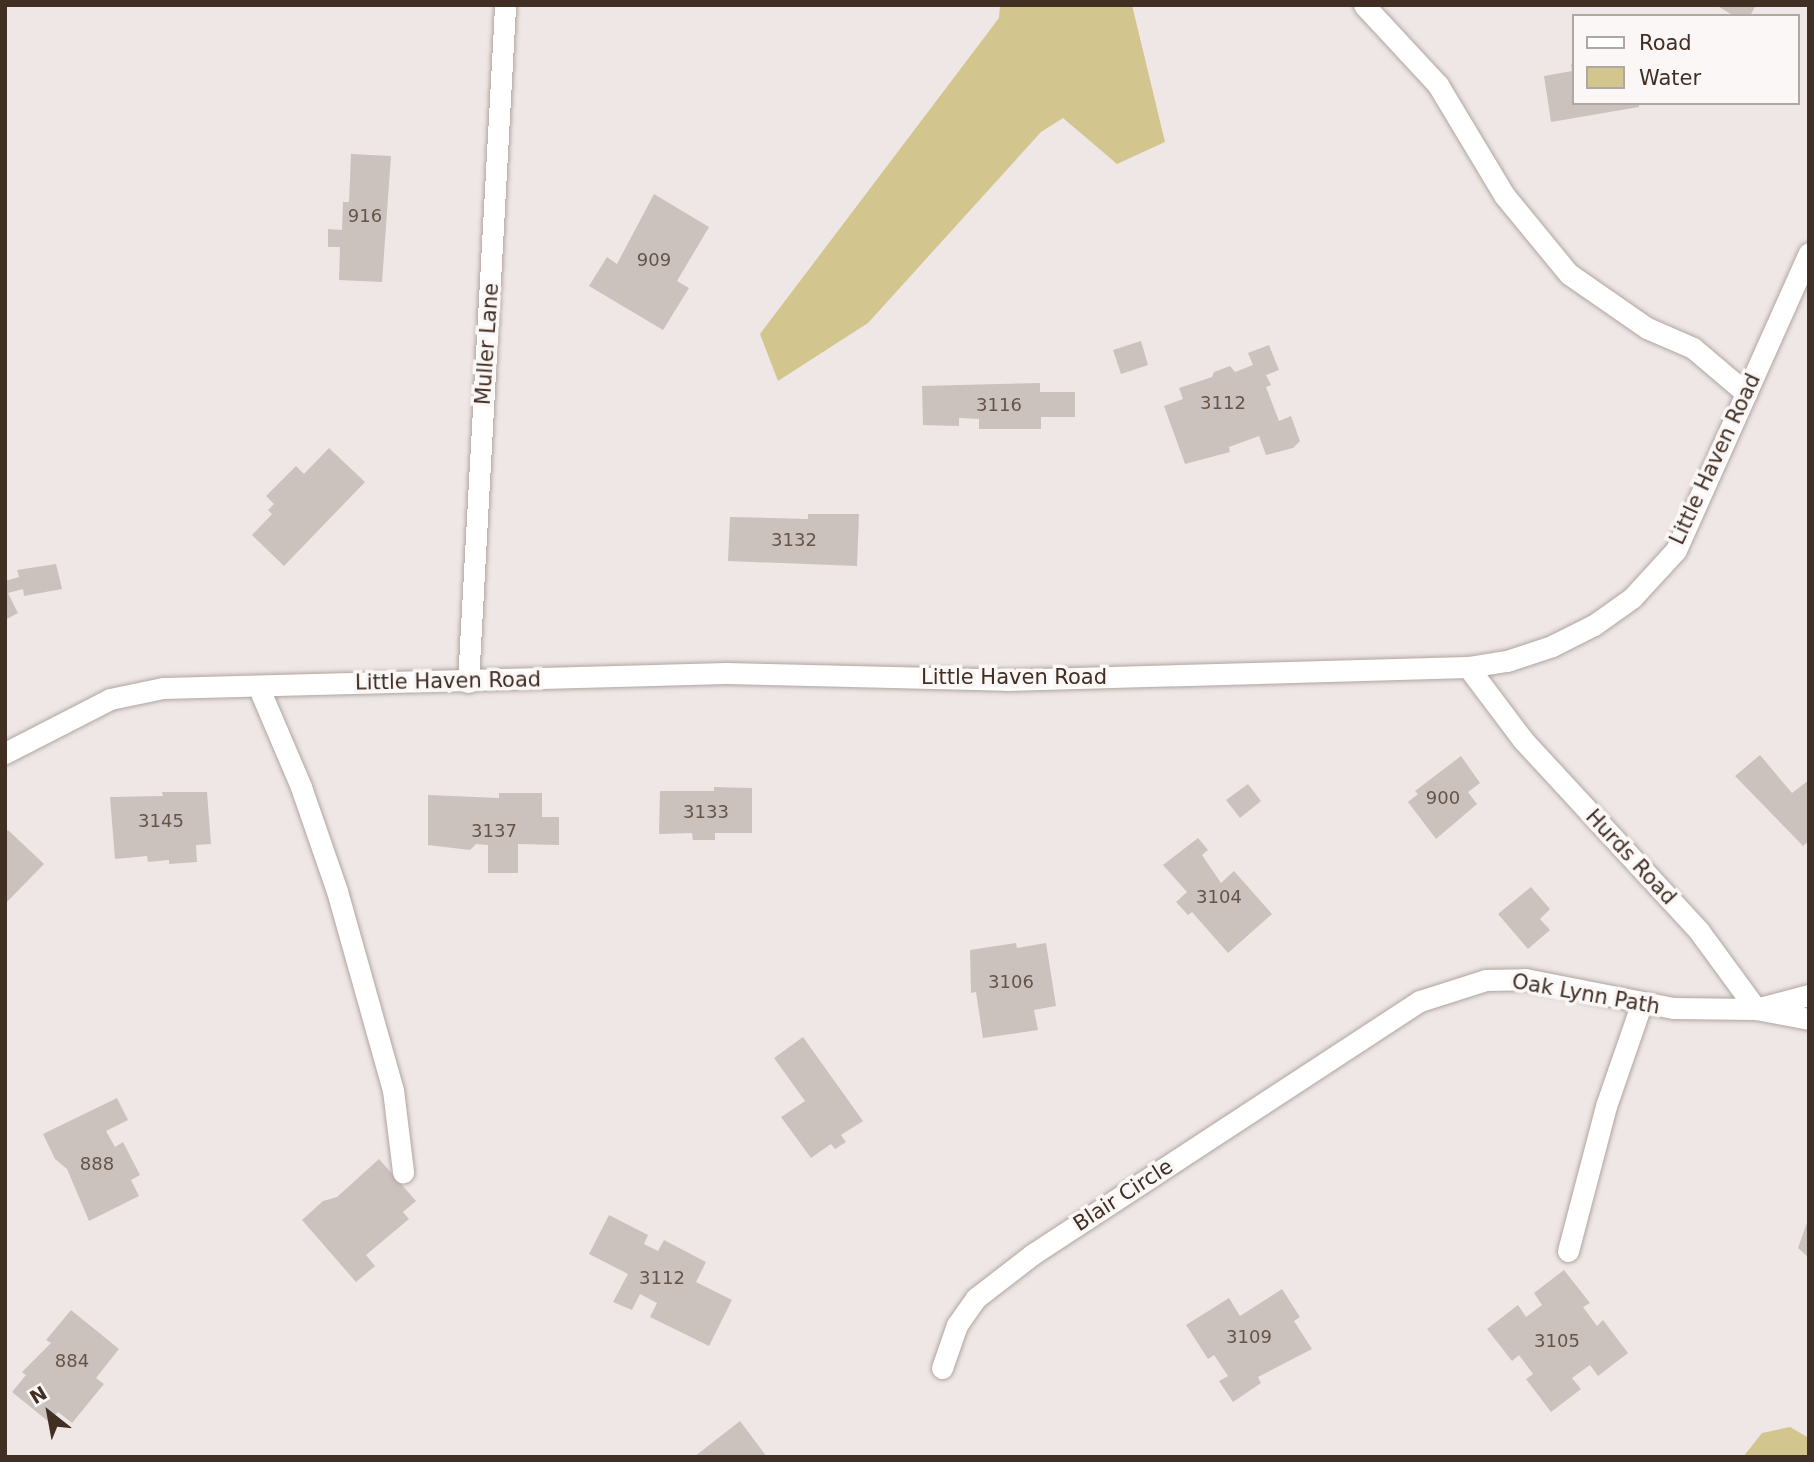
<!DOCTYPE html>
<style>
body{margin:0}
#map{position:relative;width:1814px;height:1462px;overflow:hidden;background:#eee7e5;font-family:"DejaVu Sans",sans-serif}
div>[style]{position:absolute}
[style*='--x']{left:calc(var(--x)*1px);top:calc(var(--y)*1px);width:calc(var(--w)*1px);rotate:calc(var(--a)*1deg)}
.water>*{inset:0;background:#d2c68e}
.building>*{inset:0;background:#ccc2bd}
.roads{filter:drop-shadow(0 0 2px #b0a5a0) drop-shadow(0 0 2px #b0a5a0)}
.minor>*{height:21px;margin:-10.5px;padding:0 10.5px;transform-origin:10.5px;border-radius:10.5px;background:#fff}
span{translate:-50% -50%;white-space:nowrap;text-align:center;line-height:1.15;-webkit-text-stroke:7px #faf7f6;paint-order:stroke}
.number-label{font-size:18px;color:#64544a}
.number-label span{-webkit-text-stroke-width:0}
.street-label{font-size:21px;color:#412f24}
.frame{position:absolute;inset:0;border:7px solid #412f24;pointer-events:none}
.legend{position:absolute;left:1572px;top:14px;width:228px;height:91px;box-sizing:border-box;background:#faf7f6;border:2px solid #b0a7a2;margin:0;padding:9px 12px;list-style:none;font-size:21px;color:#412f24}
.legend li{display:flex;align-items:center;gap:14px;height:35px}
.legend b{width:35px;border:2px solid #b0a7a2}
.north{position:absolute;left:14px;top:1378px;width:70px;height:70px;-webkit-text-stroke:5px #faf7f6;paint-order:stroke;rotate:329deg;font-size:19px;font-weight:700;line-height:28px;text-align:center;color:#412f24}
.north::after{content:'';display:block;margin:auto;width:24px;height:32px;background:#412f24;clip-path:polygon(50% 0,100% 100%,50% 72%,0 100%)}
</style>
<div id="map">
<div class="water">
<i style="clip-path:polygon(1000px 5px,1132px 5px,1165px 142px,1117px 164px,1063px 118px,1041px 132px,868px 323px,778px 381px,760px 334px,999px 18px)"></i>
<i style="clip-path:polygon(1790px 1427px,1809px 1438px,1809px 1457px,1743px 1457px,1762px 1433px)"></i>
</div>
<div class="building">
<i style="clip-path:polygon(1716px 5px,1756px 5px,1750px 16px,1734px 16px)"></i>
<i style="clip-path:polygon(1571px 64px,1574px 64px,1574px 103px,1639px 103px,1639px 107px,1551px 122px,1544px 76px,1572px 71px)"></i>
<i style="clip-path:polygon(351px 154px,391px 156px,382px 282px,339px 280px,340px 247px,328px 247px,328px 229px,342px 230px,343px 202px,349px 202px)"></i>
<i style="clip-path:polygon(654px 194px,709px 227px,677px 281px,689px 288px,663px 330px,589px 286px,607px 257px,617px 264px)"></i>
<i style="clip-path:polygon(1141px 341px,1148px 365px,1121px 374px,1113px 350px)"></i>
<i style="clip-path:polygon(1269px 345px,1279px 370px,1266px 375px,1271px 385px,1266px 387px,1279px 421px,1291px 416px,1300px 441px,1293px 448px,1266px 455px,1259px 436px,1229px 447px,1230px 452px,1185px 464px,1164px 406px,1183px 399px,1179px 388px,1212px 377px,1214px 372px,1230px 366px,1235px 372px,1253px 365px,1248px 353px)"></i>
<i style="clip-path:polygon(1040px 383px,1040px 392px,1075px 392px,1075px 417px,1041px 417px,1041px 429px,979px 429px,979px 419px,959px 418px,959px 426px,923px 425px,922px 386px)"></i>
<i style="clip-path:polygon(329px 448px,365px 482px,284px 566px,252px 535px,272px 514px,268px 510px,274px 504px,266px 496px,296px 466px,304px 474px)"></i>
<i style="clip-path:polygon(808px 514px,859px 514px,857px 566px,728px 561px,730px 517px,808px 519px)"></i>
<i style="clip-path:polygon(56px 564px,62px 589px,24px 596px,23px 589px,8px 593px,18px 613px,5px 620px,5px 581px,19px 577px,17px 570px)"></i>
<i style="clip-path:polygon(1760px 755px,1792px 793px,1809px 780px,1809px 841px,1803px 846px,1735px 776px)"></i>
<i style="clip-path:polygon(1461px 756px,1480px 783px,1468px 792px,1477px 804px,1436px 839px,1408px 802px,1418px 794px,1415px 791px)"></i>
<i style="clip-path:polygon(1248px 784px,1261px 801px,1240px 818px,1226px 800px)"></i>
<i style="clip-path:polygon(714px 787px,752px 788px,752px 833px,715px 833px,715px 840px,693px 840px,692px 833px,659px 834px,660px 791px,714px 791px)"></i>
<i style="clip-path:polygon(162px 792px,207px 792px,211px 844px,196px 845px,197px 862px,169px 864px,169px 860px,148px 862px,147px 856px,115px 859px,110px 797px,163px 796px)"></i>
<i style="clip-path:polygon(499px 793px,542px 793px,542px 817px,559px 817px,559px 845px,518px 844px,518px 873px,488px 873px,488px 845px,476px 844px,470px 850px,428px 845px,428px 795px,499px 798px)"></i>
<i style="clip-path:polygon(8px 830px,44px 864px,5px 904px,5px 832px)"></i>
<i style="clip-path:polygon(1198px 838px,1208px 850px,1202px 855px,1221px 883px,1234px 871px,1272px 914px,1228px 953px,1192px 912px,1188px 915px,1176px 902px,1187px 892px,1163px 865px)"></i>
<i style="clip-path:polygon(1531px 887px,1550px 909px,1540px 919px,1550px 930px,1528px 949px,1498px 914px)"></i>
<i style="clip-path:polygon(1016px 943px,1017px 948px,1046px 943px,1056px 1006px,1034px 1010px,1038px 1030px,983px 1038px,976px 992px,971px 993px,970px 950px)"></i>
<i style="clip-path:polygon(803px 1037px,863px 1121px,841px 1135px,846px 1142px,835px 1149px,831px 1144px,811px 1158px,781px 1117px,805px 1101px,774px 1058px)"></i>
<i style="clip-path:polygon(117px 1098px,128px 1120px,106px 1131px,115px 1147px,123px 1142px,140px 1175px,131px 1180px,139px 1196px,89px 1221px,67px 1169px,55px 1159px,43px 1134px)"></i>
<i style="clip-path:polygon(379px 1159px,416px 1201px,403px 1212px,409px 1219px,366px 1255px,375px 1266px,356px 1282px,302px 1220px,323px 1201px,337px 1197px)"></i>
<i style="clip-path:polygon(609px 1215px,648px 1235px,644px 1244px,658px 1251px,664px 1240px,706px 1262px,696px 1282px,732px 1300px,709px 1346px,650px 1317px,657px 1303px,640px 1294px,632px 1310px,613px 1302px,628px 1274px,589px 1254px)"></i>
<i style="clip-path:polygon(1809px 1217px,1809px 1258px,1798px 1248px)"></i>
<i style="clip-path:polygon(1564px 1270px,1590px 1303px,1583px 1307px,1597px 1326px,1603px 1320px,1628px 1353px,1598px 1376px,1590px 1365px,1572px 1378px,1581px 1389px,1551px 1412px,1526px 1379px,1533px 1374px,1519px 1355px,1512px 1361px,1487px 1329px,1518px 1305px,1526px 1317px,1542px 1305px,1534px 1293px)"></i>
<i style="clip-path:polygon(1282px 1289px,1300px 1317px,1294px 1321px,1312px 1349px,1258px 1377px,1261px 1383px,1233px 1402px,1219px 1381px,1228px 1376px,1214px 1355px,1208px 1359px,1186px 1325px,1229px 1298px,1240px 1316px)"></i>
<i style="clip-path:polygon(71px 1310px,119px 1349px,96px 1378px,104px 1384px,72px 1423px,58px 1412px,49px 1422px,12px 1392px,26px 1375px,22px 1372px,51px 1343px,46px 1340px)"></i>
<i style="clip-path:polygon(740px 1421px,767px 1457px,694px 1457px)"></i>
</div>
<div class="roads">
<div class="minor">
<i style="--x:1364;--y:5;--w:109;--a:47.2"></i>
<i style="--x:1438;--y:85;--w:128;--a:59"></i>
<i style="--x:1504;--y:195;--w:102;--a:50.6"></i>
<i style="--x:1569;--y:274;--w:95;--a:34.7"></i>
<i style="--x:1647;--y:328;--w:50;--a:23.5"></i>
<i style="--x:1693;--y:348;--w:70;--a:40.3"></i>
<i style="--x:1468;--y:667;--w:91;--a:53"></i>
<i style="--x:1523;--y:740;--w:260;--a:47.3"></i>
<i style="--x:1699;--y:931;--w:97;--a:53.8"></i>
<i style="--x:1756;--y:1009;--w:54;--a:10.7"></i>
<i style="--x:468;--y:682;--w:676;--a:-86.86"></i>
<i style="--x:258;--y:686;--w:110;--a:66.9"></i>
<i style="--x:301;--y:787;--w:110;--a:70.9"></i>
<i style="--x:337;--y:891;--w:207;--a:74.3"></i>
<i style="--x:393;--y:1090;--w:83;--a:83"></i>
<i style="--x:5;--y:753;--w:118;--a:-27.2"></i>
<i style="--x:110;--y:699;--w:54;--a:-11.7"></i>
<i style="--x:163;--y:688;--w:563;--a:-1.53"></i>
<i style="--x:726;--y:673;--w:280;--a:1.4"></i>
<i style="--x:1006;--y:680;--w:462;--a:-1.6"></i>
<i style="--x:1468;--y:667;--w:39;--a:-9"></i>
<i style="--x:1507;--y:661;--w:47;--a:-18.4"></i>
<i style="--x:1552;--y:646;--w:47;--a:-26.6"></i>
<i style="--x:1594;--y:625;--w:47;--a:-35.4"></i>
<i style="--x:1632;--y:598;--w:65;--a:-47.5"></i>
<i style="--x:1676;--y:550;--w:325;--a:-65.9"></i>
<i style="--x:1568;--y:1251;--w:150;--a:-75.3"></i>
<i style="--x:1606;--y:1106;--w:107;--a:-70.9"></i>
<i style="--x:942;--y:1368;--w:46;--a:-70.8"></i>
<i style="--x:957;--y:1325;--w:33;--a:-55"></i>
<i style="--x:976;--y:1298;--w:72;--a:-37.7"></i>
<i style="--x:1033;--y:1254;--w:462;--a:-33.2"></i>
<i style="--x:1420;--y:1001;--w:69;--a:-17.7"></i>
<i style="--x:1486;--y:980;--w:39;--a:-1"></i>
<i style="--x:1525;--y:979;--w:151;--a:11.1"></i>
<i style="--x:1673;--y:1008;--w:83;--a:0.7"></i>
<i style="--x:1756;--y:1009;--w:55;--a:-14.8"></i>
</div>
</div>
<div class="number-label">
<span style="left:365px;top:216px">916</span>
<span style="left:654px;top:260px">909</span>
<span style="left:1223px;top:403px">3112</span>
<span style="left:999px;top:405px">3116</span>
<span style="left:794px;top:540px">3132</span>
<span style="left:1443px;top:798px">900</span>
<span style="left:706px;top:812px">3133</span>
<span style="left:161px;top:821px">3145</span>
<span style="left:494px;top:831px">3137</span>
<span style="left:1219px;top:897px">3104</span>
<span style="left:1011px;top:982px">3106</span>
<span style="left:97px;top:1164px">888</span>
<span style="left:662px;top:1278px">3112</span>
<span style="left:1249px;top:1337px">3109</span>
<span style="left:1557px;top:1341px">3105</span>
<span style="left:72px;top:1361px">884</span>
</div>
<div class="street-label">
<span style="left:487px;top:344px;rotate:-86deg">Muller Lane</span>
<span style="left:1715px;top:459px;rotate:-65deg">Little Haven Road</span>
<span style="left:1014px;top:677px">Little Haven Road</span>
<span style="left:448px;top:681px;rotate:-1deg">Little Haven Road</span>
<span style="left:1631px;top:857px;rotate:47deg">Hurds Road</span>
<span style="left:1586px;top:994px;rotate:10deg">Oak Lynn Path</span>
<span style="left:1123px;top:1195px;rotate:-33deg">Blair Circle</span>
</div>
<div class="frame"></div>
<ul class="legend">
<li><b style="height:9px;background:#fff"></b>Road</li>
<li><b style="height:19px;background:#d2c68e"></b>Water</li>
</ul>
<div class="north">N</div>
</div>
